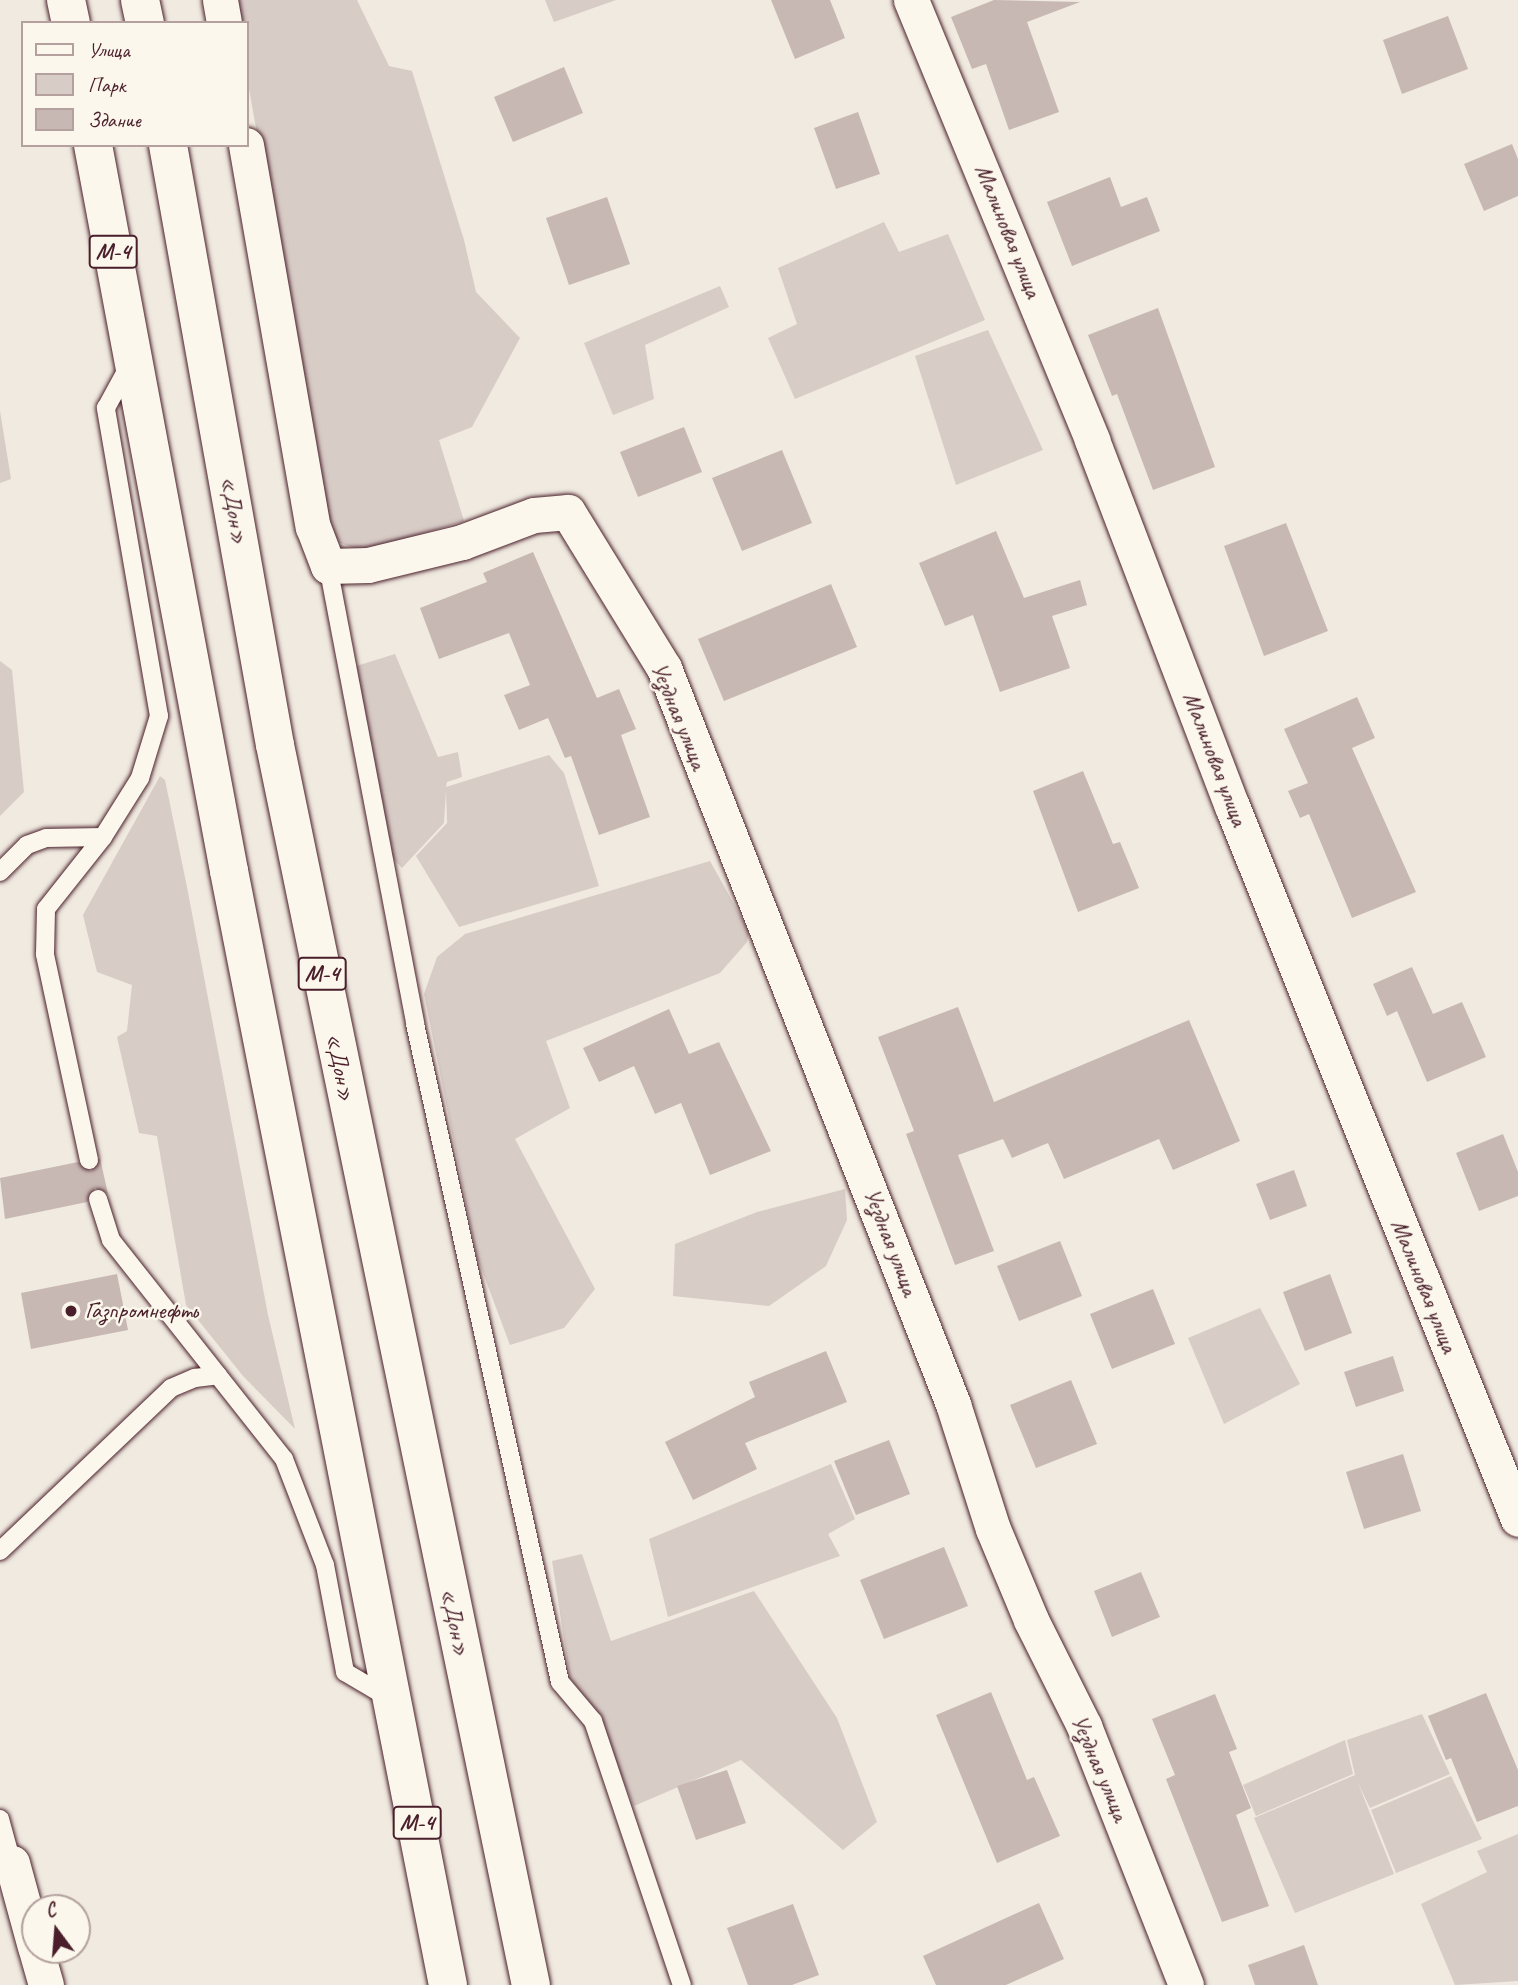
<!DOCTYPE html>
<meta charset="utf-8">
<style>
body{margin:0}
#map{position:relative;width:1518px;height:1985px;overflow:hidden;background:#f0eae0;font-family:Caveat,sans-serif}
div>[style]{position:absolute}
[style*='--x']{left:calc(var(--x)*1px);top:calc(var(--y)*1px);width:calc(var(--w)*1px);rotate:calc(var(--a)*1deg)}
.green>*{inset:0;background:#d8ccc6}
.building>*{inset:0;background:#c8b8b3}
.roads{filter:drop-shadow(0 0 2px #4a1f2b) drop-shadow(0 0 2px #4a1f2b)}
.service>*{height:18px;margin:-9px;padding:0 9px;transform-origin:9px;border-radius:9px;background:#fbf7ec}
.minor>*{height:35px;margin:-17.5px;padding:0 17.5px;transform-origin:17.5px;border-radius:17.5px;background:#fbf7ec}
.trunk>*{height:38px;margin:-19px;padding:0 19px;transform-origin:19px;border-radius:19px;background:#fbf7ec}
.dots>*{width:19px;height:19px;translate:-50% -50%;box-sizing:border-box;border:4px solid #fbf7ec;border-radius:50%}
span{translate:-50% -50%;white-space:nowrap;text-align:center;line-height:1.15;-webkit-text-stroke:5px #fbf7ec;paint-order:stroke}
.shield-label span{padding:2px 5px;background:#fbf7ec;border:2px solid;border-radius:5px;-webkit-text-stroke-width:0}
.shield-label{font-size:23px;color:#4a1f2b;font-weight:700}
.street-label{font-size:24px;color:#4a1f2b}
.poi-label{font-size:24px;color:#4a1f2b}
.left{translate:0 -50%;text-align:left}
.legend{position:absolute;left:21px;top:21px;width:228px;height:126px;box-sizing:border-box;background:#fbf7ec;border:2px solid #b4a19f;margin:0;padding:9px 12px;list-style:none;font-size:21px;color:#4a1f2b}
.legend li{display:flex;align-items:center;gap:14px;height:35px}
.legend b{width:35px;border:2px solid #b4a19f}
.north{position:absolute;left:21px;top:1894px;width:70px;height:70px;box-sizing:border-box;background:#fbf7ec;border:2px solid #b4a19f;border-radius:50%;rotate:344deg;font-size:19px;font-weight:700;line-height:28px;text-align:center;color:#4a1f2b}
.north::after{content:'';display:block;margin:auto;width:24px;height:32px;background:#4a1f2b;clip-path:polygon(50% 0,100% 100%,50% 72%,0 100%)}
</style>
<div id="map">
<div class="green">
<i style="clip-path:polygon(233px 0,357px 0,389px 66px,412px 71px,464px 240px,476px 292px,520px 338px,472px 427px,439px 440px,464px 521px,364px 551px,337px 542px,322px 496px,247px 78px,247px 23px,237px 23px)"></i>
<i style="clip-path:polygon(545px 0,616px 0,554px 22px)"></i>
<i style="clip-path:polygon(884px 222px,899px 252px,948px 234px,985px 320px,795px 399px,768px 338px,797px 324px,778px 268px)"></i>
<i style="clip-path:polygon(720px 286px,729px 307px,645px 345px,654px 399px,613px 415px,584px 343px)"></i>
<i style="clip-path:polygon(988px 330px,1043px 450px,956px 485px,915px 356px)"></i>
<i style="clip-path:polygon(0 411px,11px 479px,0 483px)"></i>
<i style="clip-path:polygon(395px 654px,438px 757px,458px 752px,462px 777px,447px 782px,446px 787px,549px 755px,564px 773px,599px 886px,459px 927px,416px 856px,447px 823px,446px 790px,444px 823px,402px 868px,387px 852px,350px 668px)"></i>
<i style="clip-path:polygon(0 661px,12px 670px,24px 792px,0 816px)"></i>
<i style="clip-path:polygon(160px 776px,165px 780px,187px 887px,268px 1315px,295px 1429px,243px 1376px,186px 1305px,157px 1136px,139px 1133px,117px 1037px,127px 1031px,132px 985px,97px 972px,83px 915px)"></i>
<i style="clip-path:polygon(710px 861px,749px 931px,747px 942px,720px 973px,546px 1041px,570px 1108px,515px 1139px,595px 1289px,564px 1328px,510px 1345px,477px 1257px,424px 994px,437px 957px,465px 934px)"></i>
<i style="clip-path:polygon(845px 1189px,847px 1220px,826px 1266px,769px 1306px,673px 1296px,675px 1244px,757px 1212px)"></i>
<i style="clip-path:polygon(1260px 1308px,1300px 1384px,1224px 1424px,1188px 1338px)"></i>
<i style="clip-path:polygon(831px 1464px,855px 1519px,828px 1534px,840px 1556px,668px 1617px,649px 1539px)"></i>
<i style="clip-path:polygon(582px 1554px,611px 1641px,754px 1591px,837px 1718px,877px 1822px,843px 1850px,741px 1760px,634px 1806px,592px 1706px,570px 1678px,552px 1561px)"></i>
<i style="clip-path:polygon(1422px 1714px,1450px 1774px,1370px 1808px,1358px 1783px,1394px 1874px,1295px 1913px,1254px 1818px,1355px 1775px,1347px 1740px)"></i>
<i style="clip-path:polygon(1345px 1740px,1353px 1774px,1256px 1816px,1243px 1785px)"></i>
<i style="clip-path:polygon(1451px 1776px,1482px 1839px,1396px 1873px,1371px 1810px)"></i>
<i style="clip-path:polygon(1518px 1834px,1518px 1981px,1455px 1985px,1421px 1904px,1487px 1872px,1477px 1851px)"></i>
</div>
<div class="building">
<i style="clip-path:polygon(771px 0,830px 0,845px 38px,795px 59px)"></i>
<i style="clip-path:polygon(994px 0,1080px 2px,1027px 22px,1059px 112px,1009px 130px,986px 64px,972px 69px,951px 17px)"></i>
<i style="clip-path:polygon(1448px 16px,1468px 69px,1402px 94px,1383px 40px)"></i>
<i style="clip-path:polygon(564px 67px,583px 113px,513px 142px,494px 97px)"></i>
<i style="clip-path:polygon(858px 112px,880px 174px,836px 189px,814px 128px)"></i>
<i style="clip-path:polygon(1512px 144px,1518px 159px,1518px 196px,1484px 211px,1464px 164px)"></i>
<i style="clip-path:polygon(1110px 177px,1121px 207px,1147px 197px,1160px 231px,1072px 266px,1047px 202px)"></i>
<i style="clip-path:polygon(607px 197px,630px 264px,569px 285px,546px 218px)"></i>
<i style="clip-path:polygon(1158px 308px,1215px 467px,1153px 490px,1117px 394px,1112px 396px,1088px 335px)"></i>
<i style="clip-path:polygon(684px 427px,702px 472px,638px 497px,620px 452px)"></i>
<i style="clip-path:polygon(782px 450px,812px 523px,742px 551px,712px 478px)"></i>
<i style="clip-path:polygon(1286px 523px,1328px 631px,1264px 656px,1224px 546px)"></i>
<i style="clip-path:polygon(996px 531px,1024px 598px,1080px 580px,1087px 605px,1052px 616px,1070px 668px,1000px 692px,973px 615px,945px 626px,919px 563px)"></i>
<i style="clip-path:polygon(533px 552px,597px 698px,619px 689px,636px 729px,621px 735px,650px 817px,599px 835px,571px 756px,565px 758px,548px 718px,519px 730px,504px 695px,530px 685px,509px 633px,439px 659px,420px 608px,487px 582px,483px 573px)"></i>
<i style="clip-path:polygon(831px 584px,857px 647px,724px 701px,698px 639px)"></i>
<i style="clip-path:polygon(1357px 697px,1375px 738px,1352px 748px,1416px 892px,1352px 918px,1309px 814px,1300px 818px,1288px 791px,1308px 783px,1284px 729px)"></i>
<i style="clip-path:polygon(1083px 771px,1113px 844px,1120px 842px,1139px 888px,1078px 912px,1033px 791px)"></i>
<i style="clip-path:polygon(1412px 967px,1433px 1014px,1462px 1002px,1486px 1057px,1427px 1082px,1397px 1011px,1387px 1016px,1373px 984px)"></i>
<i style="clip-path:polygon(958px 1007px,994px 1102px,1189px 1020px,1240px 1141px,1173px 1170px,1159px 1139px,1064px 1179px,1048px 1143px,1012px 1158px,1003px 1139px,958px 1155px,994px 1251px,955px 1265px,906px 1134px,914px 1131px,878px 1037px)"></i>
<i style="clip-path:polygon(669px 1009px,689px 1054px,719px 1042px,771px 1151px,710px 1175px,681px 1103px,655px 1114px,634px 1066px,599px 1082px,583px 1048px)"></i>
<i style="clip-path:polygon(1503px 1134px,1518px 1172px,1518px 1196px,1479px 1211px,1456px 1153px)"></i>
<i style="clip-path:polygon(100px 1158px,108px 1194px,95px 1188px,87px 1202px,5px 1219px,0 1178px,78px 1162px,91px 1171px)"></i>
<i style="clip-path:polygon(1294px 1170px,1307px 1206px,1270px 1220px,1256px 1184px)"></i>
<i style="clip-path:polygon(1060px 1241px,1082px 1296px,1019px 1321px,997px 1266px)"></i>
<i style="clip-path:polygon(117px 1274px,128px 1330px,31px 1349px,21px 1293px)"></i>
<i style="clip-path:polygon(1330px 1274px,1352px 1333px,1305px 1351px,1283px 1292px)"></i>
<i style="clip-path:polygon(1153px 1289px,1175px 1344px,1112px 1369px,1090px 1314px)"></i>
<i style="clip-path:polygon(826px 1351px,847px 1402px,745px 1443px,757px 1469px,693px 1500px,665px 1442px,755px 1397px,749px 1382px)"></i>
<i style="clip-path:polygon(1393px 1356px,1404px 1391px,1356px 1407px,1344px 1372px)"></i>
<i style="clip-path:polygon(1071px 1380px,1097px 1444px,1036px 1468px,1010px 1405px)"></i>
<i style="clip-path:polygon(889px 1440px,910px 1494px,856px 1515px,834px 1461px)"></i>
<i style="clip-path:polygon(1403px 1454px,1421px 1511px,1364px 1529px,1346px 1472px)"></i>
<i style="clip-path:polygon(944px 1547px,968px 1606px,884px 1639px,860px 1580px)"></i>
<i style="clip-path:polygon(1141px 1572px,1160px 1617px,1112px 1637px,1094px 1591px)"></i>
<i style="clip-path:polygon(991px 1692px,1027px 1780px,1034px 1777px,1060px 1836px,997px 1863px,936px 1715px)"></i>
<i style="clip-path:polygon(1486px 1693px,1518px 1770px,1518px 1806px,1477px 1822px,1451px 1758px,1446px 1760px,1428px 1716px)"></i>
<i style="clip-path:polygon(1215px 1694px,1237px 1749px,1229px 1752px,1251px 1808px,1236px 1815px,1269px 1906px,1222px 1922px,1166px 1779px,1175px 1775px,1152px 1719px)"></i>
<i style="clip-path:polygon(727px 1770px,746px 1823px,696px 1840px,677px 1786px)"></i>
<i style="clip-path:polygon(1039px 1903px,1064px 1959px,1006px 1985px,936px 1985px,923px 1956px)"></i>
<i style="clip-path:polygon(793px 1904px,819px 1975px,792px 1985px,748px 1985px,727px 1928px)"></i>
<i style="clip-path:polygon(1304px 1945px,1318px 1985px,1255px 1985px,1248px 1965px)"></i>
</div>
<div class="roads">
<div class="service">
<i style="--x:328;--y:566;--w:466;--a:79.2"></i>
<i style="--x:415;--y:1024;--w:674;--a:77.57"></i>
<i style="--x:560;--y:1682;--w:51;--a:49.8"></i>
<i style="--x:593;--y:1721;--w:279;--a:71.4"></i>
<i style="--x:0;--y:872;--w:38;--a:-45"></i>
<i style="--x:27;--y:845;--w:20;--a:-20"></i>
<i style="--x:46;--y:838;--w:57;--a:-1"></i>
<i style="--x:89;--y:1160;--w:211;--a:-102.1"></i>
<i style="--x:45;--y:954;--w:45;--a:-88.7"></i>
<i style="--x:46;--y:909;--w:92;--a:-51.6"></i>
<i style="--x:103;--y:837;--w:70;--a:-57.9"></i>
<i style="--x:140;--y:778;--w:65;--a:-73"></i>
<i style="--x:159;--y:716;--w:313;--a:-99.8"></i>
<i style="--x:106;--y:408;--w:50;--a:-61.4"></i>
<i style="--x:98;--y:1199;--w:43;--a:72.4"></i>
<i style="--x:111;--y:1240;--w:279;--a:51.7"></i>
<i style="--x:284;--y:1459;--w:114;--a:68.9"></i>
<i style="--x:325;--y:1565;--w:109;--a:79.4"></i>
<i style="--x:345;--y:1672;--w:51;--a:30.6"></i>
<i style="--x:0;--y:1551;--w:236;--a:-43.6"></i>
<i style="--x:171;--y:1388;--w:26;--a:-23"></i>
<i style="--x:195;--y:1378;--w:23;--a:-7"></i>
<i style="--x:0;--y:1819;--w:46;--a:74.7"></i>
</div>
<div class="minor">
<i style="--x:220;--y:0;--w:23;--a:80"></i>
<i style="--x:911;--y:0;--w:476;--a:67.6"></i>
<i style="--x:1092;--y:440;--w:392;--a:69.1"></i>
<i style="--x:1232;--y:806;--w:768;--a:68.14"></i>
<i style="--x:246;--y:145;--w:388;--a:80.1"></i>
<i style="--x:313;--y:527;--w:42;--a:69"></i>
<i style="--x:328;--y:566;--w:40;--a:-1.4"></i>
<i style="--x:368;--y:565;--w:97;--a:-13.7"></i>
<i style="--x:462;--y:542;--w:77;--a:-20.6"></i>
<i style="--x:534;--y:515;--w:34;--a:-5"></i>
<i style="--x:568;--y:512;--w:183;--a:58.4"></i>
<i style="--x:664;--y:668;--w:791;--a:68.56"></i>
<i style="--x:953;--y:1404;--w:131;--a:72.3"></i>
<i style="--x:993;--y:1529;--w:99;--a:67.3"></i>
<i style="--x:1031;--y:1620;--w:119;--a:63.4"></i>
<i style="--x:1084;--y:1726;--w:278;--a:68.5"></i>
<i style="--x:0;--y:1866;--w:12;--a:-14"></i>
<i style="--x:12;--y:1863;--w:87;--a:74.7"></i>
<i style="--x:36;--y:1950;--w:36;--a:74"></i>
</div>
<div class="trunk">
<i style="--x:66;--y:0;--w:24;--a:78"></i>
<i style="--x:140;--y:0;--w:24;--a:78"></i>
<i style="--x:93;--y:145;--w:739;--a:79.39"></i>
<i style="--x:229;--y:871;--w:1135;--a:78.88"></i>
<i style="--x:168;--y:145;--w:609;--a:79.89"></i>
<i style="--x:275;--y:745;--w:1266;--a:78.34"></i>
</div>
</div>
<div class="dots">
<i style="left:71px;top:1311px;background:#4a1f2b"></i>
</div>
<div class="shield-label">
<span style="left:113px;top:252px">М-4</span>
<span style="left:322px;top:974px">М-4</span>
<span style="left:417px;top:1823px">М-4</span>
</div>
<div class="street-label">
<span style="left:1008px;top:231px;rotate:68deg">Малиновая улица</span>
<span style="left:234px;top:510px;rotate:80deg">«Дон»</span>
<span style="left:679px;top:716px;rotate:68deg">Уездная улица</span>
<span style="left:1215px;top:759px;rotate:69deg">Малиновая улица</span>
<span style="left:340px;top:1067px;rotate:79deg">«Дон»</span>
<span style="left:891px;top:1242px;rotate:69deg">Уездная улица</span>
<span style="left:1424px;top:1286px;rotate:68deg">Малиновая улица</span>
<span style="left:455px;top:1622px;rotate:78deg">«Дон»</span>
<span style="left:1100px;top:1768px;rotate:67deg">Уездная улица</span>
</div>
<div class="poi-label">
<span class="left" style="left:85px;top:1311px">Газпромнефть</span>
</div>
<ul class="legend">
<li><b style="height:9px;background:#fbf7ec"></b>Улица</li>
<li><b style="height:19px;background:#d8ccc6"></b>Парк</li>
<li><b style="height:19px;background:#c8b8b3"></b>Здание</li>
</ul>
<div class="north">С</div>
</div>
